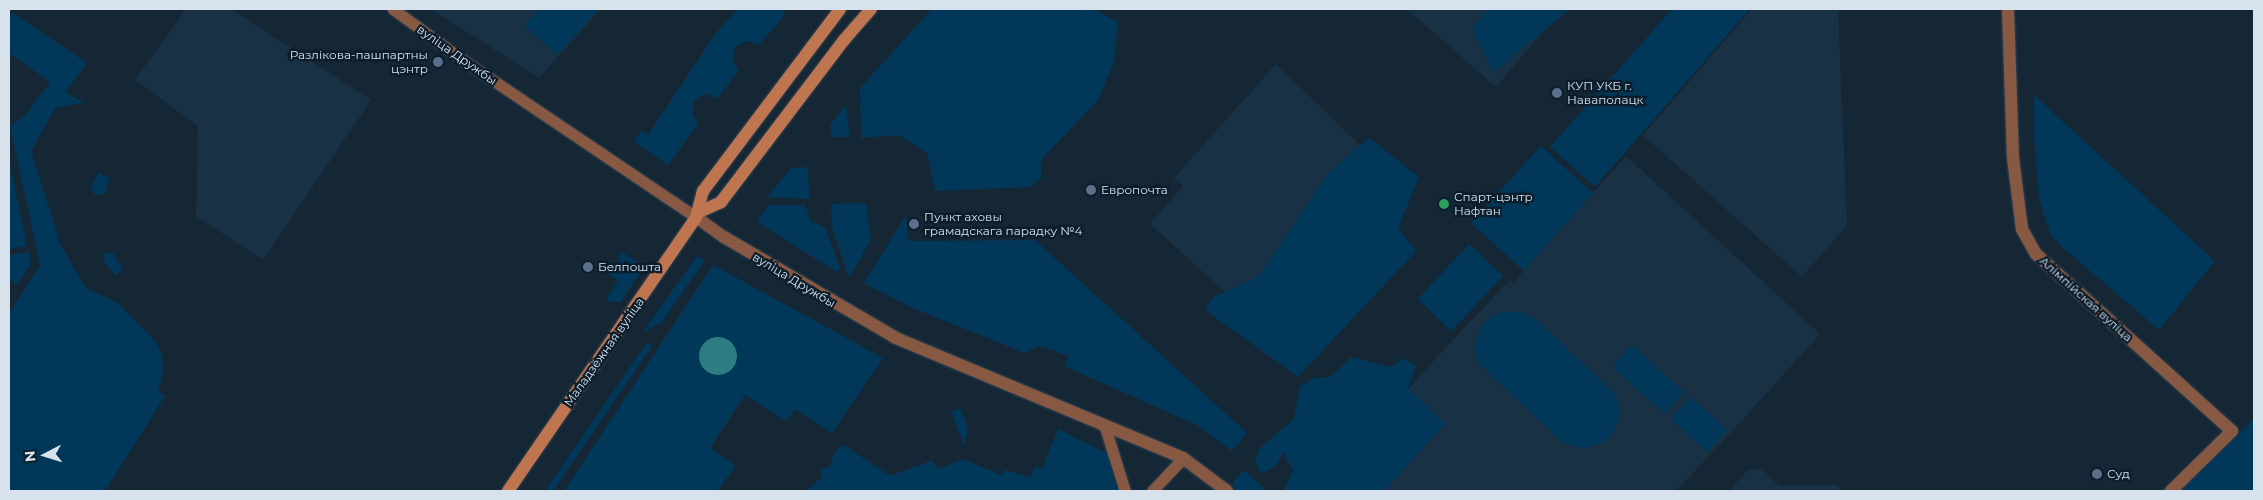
<!DOCTYPE html>
<meta charset="utf-8">
<style>
body{margin:0}
#map{position:relative;width:2263px;height:500px;overflow:hidden;background:#152735;font-family:Montserrat,sans-serif}
div>[style]{position:absolute}
[style*='--x']{left:calc(var(--x)*1px);top:calc(var(--y)*1px);width:calc(var(--w)*1px);rotate:calc(var(--a)*1deg)}
.built>*{inset:0;background:#193144}
.green>*{inset:0;background:#013759}
.water>*{inset:0;background:#2c7d82}
.round{border-radius:50%}
.roads{filter:drop-shadow(0 0 1px #344552) drop-shadow(0 0 1px #344552)}
.minor>*{height:11px;margin:-5.5px;padding:0 5.5px;transform-origin:5.5px;border-radius:5.5px;background:#875942}
.tertiary>*{height:12px;margin:-6px;padding:0 6px;transform-origin:6px;border-radius:6px;background:#875942}
.secondary>*{height:12px;margin:-6px;padding:0 6px;transform-origin:6px;border-radius:6px;background:#bf7550}
.dots>*{width:14px;height:14px;translate:-50% -50%;box-sizing:border-box;border:2px solid #0c1d2b;border-radius:50%}
span{translate:-50% -50%;white-space:nowrap;text-align:center;line-height:1.15;-webkit-text-stroke:4.5px #0c1d2b;paint-order:stroke}
.poi-label{font-size:12px;color:#d7e2ec}
.right{translate:-100% -50%;text-align:right}
.left{translate:0 -50%;text-align:left}
.street-label{font-size:12px;color:#d7e2ec}
.frame{position:absolute;inset:0;border:10px solid #d7e2ec;pointer-events:none}
.north{position:absolute;left:20px;top:430px;width:50px;height:50px;-webkit-text-stroke:4px #0c1d2b;paint-order:stroke;rotate:265deg;font-size:14px;font-weight:700;line-height:20px;text-align:center;color:#d7e2ec}
.north::after{content:'';display:block;margin:auto;width:18px;height:22px;background:#d7e2ec;clip-path:polygon(50% 0,100% 100%,50% 72%,0 100%)}
</style>
<div id="map">
<div class="built">
<i style="clip-path:polygon(186px 9px,231px 9px,371px 100px,263px 260px,196px 216px,198px 126px,135px 80px)"></i>
<i style="clip-path:polygon(431px 9px,601px 9px,539px 78px)"></i>
<i style="clip-path:polygon(1407px 9px,1562px 9px,1496px 87px)"></i>
<i style="clip-path:polygon(1752px 9px,1838px 9px,1847px 225px,1802px 277px,1643px 135px)"></i>
<i style="clip-path:polygon(1276px 64px,1410px 193px,1281px 343px,1150px 224px,1183px 186px,1174px 178px)"></i>
<i style="clip-path:polygon(1626px 156px,1820px 334px,1735px 428px,1676px 491px,1317px 491px,1446px 347px,1510px 280px,1513px 283px)"></i>
<i style="clip-path:polygon(1762px 469px,1779px 486px,1836px 485px,1843px 491px,1729px 491px,1748px 470px)"></i>
</div>
<div class="green">
<i style="clip-path:polygon(539px 9px,599px 9px,557px 55px,524px 25px)"></i>
<i style="clip-path:polygon(738px 9px,782px 9px,785px 15px,759px 45px,747px 41px,736px 46px,732px 59px,739px 70px,718px 98px,705px 94px,694px 100px,692px 113px,698px 124px,668px 165px,634px 142px,641px 131px,648px 135px,716px 33px)"></i>
<i style="clip-path:polygon(932px 9px,1093px 9px,1118px 22px,1114px 62px,1098px 100px,1042px 159px,1041px 178px,1030px 187px,935px 191px,927px 153px,899px 135px,861px 138px,860px 88px)"></i>
<i style="clip-path:polygon(1489px 9px,1570px 9px,1494px 72px,1472px 29px)"></i>
<i style="clip-path:polygon(1672px 9px,1750px 9px,1595px 187px,1550px 147px)"></i>
<i style="clip-path:polygon(12px 12px,87px 63px,66px 92px,84px 103px,56px 107px,31px 151px,61px 246px,86px 288px,117px 302px,156px 342px,162px 355px,163px 374px,158px 391px,165px 396px,105px 491px,9px 491px,9px 314px,40px 265px,10px 126px,25px 116px,50px 82px,9px 53px,9px 17px)"></i>
<i style="clip-path:polygon(2034px 95px,2215px 261px,2159px 330px,2063px 248px,2050px 233px,2039px 199px,2034px 137px)"></i>
<i style="clip-path:polygon(846px 105px,850px 137px,831px 137px,830px 125px)"></i>
<i style="clip-path:polygon(1369px 138px,1419px 177px,1398px 228px,1416px 251px,1298px 377px,1205px 310px,1212px 298px,1259px 276px,1328px 173px)"></i>
<i style="clip-path:polygon(1541px 146px,1593px 193px,1524px 271px,1471px 223px)"></i>
<i style="clip-path:polygon(9px 159px,27px 246px,9px 249px)"></i>
<i style="clip-path:polygon(808px 167px,809px 199px,767px 197px,791px 168px)"></i>
<i style="clip-path:polygon(99px 172px,110px 179px,104px 194px,95px 195px,91px 186px)"></i>
<i style="clip-path:polygon(866px 203px,871px 240px,849px 278px,832px 227px,831px 204px)"></i>
<i style="clip-path:polygon(769px 205px,805px 205px,811px 221px,825px 227px,840px 268px,837px 272px,757px 222px)"></i>
<i style="clip-path:polygon(906px 215px,908px 241px,1035px 240px,1247px 433px,1232px 451px,1197px 425px,1064px 366px,1069px 356px,1039px 346px,1025px 353px,915px 309px,864px 283px)"></i>
<i style="clip-path:polygon(1469px 244px,1503px 276px,1451px 331px,1418px 299px)"></i>
<i style="clip-path:polygon(29px 252px,31px 264px,17px 285px,9px 279px,9px 255px)"></i>
<i style="clip-path:polygon(622px 252px,637px 262px,641px 272px,621px 302px,610px 302px,606px 299px,618px 281px,607px 273px)"></i>
<i style="clip-path:polygon(103px 253px,113px 253px,123px 270px,115px 275px,105px 263px)"></i>
<i style="clip-path:polygon(697px 256px,705px 260px,662px 322px,642px 333px)"></i>
<i style="clip-path:polygon(713px 265px,883px 358px,832px 433px,795px 409px,786px 421px,745px 395px,710px 448px,736px 466px,717px 491px,564px 491px)"></i>
<i style="clip-path:polygon(1510px 311px,1524px 313px,1536px 319px,1616px 395px,1620px 409px,1618px 423px,1611px 436px,1599px 444px,1585px 448px,1571px 446px,1559px 439px,1479px 364px,1475px 350px,1477px 336px,1484px 323px,1496px 314px)"></i>
<i style="clip-path:polygon(647px 342px,652px 346px,553px 491px,545px 491px)"></i>
<i style="clip-path:polygon(1632px 345px,1684px 392px,1665px 414px,1612px 367px)"></i>
<i style="clip-path:polygon(1351px 357px,1391px 367px,1403px 358px,1416px 366px,1408px 388px,1445px 424px,1384px 491px,1283px 491px,1293px 470px,1283px 452px,1277px 464px,1268px 471px,1260px 472px,1255px 459px,1261px 447px,1294px 419px,1300px 386px,1314px 378px,1331px 377px)"></i>
<i style="clip-path:polygon(1691px 397px,1727px 430px,1707px 452px,1671px 419px)"></i>
<i style="clip-path:polygon(960px 408px,968px 428px,965px 447px,951px 412px)"></i>
<i style="clip-path:polygon(2254px 419px,2254px 491px,2181px 491px)"></i>
<i style="clip-path:polygon(1058px 429px,1107px 453px,1118px 491px,807px 491px,823px 476px,820px 470px,829px 467px,836px 450px,844px 445px,890px 476px,933px 460px,937px 469px,963px 459px,1001px 475px,1005px 470px,1030px 477px,1035px 467px,1042px 469px)"></i>
<i style="clip-path:polygon(1244px 470px,1267px 491px,1235px 491px,1233px 482px)"></i>
</div>
<div class="water">
<i class="round" style="left:699px;top:337px;width:38px;height:38px"></i>
</div>
<div class="roads">
<div class="minor">
<i style="--x:393;--y:9;--w:87;--a:36.1"></i>
<i style="--x:463;--y:60;--w:281;--a:34"></i>
<i style="--x:1104;--y:424;--w:70;--a:72.6"></i>
<i style="--x:1152;--y:491;--w:45;--a:-46.8"></i>
</div>
<div class="tertiary">
<i style="--x:2008;--y:9;--w:149;--a:88.1"></i>
<i style="--x:2013;--y:158;--w:72;--a:82.8"></i>
<i style="--x:2022;--y:229;--w:29;--a:61"></i>
<i style="--x:2036;--y:254;--w:264;--a:42.1"></i>
<i style="--x:2232;--y:431;--w:86;--a:135.5"></i>
<i style="--x:696;--y:217;--w:34;--a:36"></i>
<i style="--x:724;--y:237;--w:199;--a:30.4"></i>
<i style="--x:896;--y:338;--w:311;--a:22.7"></i>
<i style="--x:1183;--y:458;--w:55;--a:36.9"></i>
</div>
<div class="secondary">
<i style="--x:699;--y:212;--w:24;--a:-24"></i>
<i style="--x:721;--y:202;--w:203;--a:-52.8"></i>
<i style="--x:844;--y:40;--w:41;--a:-48.9"></i>
<i style="--x:508;--y:491;--w:332;--a:-55.5"></i>
<i style="--x:696;--y:217;--w:27;--a:-75"></i>
<i style="--x:703;--y:191;--w:228;--a:-53"></i>
</div>
</div>
<div class="dots">
<i style="left:438px;top:62px;background:#5c6f8a"></i>
<i style="left:1557px;top:93px;background:#5c6f8a"></i>
<i style="left:1091px;top:190px;background:#5c6f8a"></i>
<i style="left:1444px;top:204px;background:#2e9e5b"></i>
<i style="left:914px;top:224px;background:#5c6f8a"></i>
<i style="left:588px;top:267px;background:#5c6f8a"></i>
<i style="left:2097px;top:474px;background:#5c6f8a"></i>
</div>
<div class="poi-label">
<span class="right" style="left:428px;top:62px">Разлікова-пашпартны<br>цэнтр</span>
<span class="left" style="left:1567px;top:93px">КУП УКБ г.<br>Наваполацк</span>
<span class="left" style="left:1101px;top:190px">Европочта</span>
<span class="left" style="left:1454px;top:204px">Спарт-цэнтр<br>Нафтан</span>
<span class="left" style="left:924px;top:224px">Пункт аховы<br>грамадскага парадку №4</span>
<span class="left" style="left:598px;top:267px">Белпошта</span>
<span class="left" style="left:2107px;top:474px">Суд</span>
</div>
<div class="street-label">
<span style="left:457px;top:55px;rotate:35deg">вуліца Дружбы</span>
<span style="left:794px;top:280px;rotate:31deg">вуліца Дружбы</span>
<span style="left:2086px;top:299px;rotate:42deg">Алімпійская вуліца</span>
<span style="left:604px;top:352px;rotate:-55deg">Маладзёжная вуліца</span>
</div>
<div class="frame"></div>
<div class="north">N</div>
</div>
